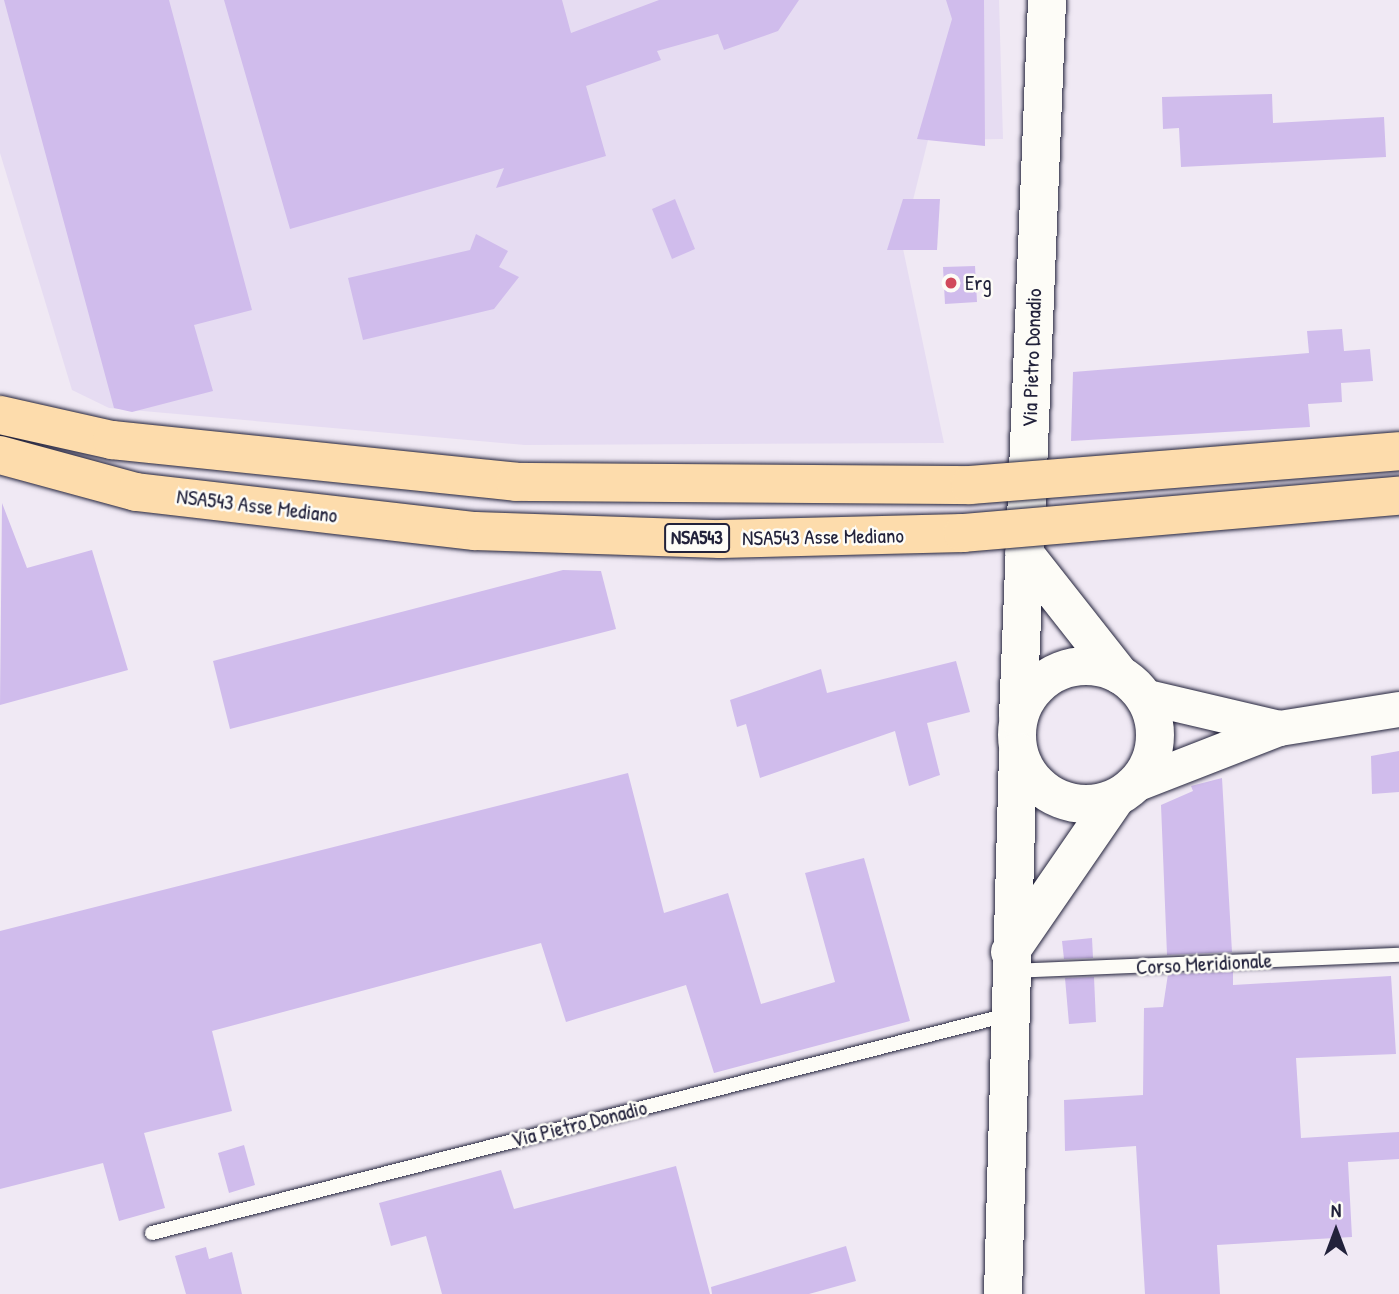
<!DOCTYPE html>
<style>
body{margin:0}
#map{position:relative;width:1399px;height:1294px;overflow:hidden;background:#f0e9f4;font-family:"Patrick Hand",sans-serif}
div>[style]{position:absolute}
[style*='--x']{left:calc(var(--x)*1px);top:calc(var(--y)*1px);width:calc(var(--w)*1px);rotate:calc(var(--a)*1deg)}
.built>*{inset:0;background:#e6dcf2}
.building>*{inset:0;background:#d0bcec}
.roads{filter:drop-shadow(0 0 2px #22223b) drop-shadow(0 0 2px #22223b)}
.service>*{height:14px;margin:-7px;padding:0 7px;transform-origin:7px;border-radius:7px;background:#fdfcf7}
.tertiary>*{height:35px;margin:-17.5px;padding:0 17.5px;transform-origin:17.5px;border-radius:17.5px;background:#fdfcf7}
.secondary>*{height:38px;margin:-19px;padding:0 19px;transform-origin:19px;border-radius:19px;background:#fdfcf7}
.secondary>.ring{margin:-19px;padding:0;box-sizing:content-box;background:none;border:38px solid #fdfcf7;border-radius:50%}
.bridges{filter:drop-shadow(0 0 2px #22223b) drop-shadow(0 0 2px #22223b)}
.trunk-bridge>*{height:38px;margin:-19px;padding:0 19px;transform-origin:19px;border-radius:19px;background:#fddcac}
.dots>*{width:19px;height:19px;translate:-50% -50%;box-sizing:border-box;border:4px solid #fdfcf7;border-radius:50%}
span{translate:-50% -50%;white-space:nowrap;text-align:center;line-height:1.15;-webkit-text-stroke:5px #fdfcf7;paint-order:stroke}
.shield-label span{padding:2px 5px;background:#fdfcf7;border:2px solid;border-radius:5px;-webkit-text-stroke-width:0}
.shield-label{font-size:19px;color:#22223b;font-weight:700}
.poi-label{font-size:21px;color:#22223b}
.left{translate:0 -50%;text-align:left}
.street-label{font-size:21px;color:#22223b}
.north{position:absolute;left:1301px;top:1196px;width:70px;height:70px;-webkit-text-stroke:5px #fdfcf7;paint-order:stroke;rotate:0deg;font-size:19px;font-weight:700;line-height:28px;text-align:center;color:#22223b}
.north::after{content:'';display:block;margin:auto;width:24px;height:32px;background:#22223b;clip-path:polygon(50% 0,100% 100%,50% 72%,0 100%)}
</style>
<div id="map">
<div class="built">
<i style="clip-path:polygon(0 0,999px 0,1003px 139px,928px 140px,902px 244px,944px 443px,525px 445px,109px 408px,72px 390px,0 153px)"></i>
</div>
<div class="building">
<i style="clip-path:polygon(4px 0,169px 0,252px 310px,194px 325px,213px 391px,132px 412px,114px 408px)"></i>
<i style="clip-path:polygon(224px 0,562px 0,571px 33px,659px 0,799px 0,778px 31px,724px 50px,718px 34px,657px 51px,661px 60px,586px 86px,606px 156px,496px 188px,504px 168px,290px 229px)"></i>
<i style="clip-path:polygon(946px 0,984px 0,985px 146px,917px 139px,952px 19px)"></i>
<i style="clip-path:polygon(1272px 94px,1273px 123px,1384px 117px,1386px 157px,1181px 167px,1179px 128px,1163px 129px,1162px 97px)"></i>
<i style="clip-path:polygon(675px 199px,695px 249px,672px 259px,652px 209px)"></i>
<i style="clip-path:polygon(903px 199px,940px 199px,937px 250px,887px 250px)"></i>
<i style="clip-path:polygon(476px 234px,508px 251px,499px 267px,519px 277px,494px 309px,363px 340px,348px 278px,470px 250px)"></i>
<i style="clip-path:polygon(975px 266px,977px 302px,945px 304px,943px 267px)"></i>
<i style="clip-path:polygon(1342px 329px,1344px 351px,1370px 349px,1373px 381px,1341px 383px,1342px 402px,1308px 404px,1310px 427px,1071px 441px,1073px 372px,1309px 353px,1307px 331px)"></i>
<i style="clip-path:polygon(2px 503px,27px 568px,92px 550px,128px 670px,0 705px)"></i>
<i style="clip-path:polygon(563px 570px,601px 571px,616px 629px,230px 729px,213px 661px)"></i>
<i style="clip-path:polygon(956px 661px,970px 712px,927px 723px,940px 775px,909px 786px,895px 731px,760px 778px,746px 724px,737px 727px,730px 700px,821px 669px,827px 693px)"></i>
<i style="clip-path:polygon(1399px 751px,1399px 792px,1372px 794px,1371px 756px)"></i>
<i style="clip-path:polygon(628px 773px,664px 913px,728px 893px,761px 1004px,835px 982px,805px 873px,864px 858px,910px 1021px,714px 1073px,686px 985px,566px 1022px,541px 943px,212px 1031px,232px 1111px,144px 1133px,165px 1208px,119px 1221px,103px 1163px,0 1189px,0 931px)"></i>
<i style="clip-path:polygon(1222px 778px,1232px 952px,1167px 955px,1161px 805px,1193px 791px,1191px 786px)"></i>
<i style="clip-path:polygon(1092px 938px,1093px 958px,1064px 959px,1062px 941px)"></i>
<i style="clip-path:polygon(1233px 972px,1233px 985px,1391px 976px,1396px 1054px,1296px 1058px,1301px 1138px,1399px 1132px,1399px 1159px,1348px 1162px,1352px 1237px,1217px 1245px,1220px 1294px,1145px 1294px,1136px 1146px,1065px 1151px,1064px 1100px,1143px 1095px,1144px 1008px,1163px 1007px,1168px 974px)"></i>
<i style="clip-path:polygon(1094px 977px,1096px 1022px,1069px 1024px,1065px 978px)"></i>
<i style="clip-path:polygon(244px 1145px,255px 1185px,229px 1193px,218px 1153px)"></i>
<i style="clip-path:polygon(676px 1166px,710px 1294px,442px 1294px,426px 1236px,391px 1246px,379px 1203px,501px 1170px,514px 1209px)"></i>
<i style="clip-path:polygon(846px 1246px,856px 1281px,809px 1294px,712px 1294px,711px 1287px)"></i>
<i style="clip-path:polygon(206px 1247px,209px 1259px,232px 1252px,242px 1294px,186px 1294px,175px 1256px)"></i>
</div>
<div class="roads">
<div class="service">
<i style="--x:1012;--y:971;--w:387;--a:-2.4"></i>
<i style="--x:152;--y:1233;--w:882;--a:-14.3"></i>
</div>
<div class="tertiary">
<i style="--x:1143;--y:696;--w:140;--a:13.2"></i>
<i style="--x:1135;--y:784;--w:155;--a:-21.3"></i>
<i style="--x:1279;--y:728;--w:121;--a:-9"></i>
</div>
<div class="secondary">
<i style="--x:1024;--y:553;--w:155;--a:51.8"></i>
<i class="ring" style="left:1017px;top:666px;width:100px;height:100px"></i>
<i style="--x:1018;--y:717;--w:718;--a:-87.68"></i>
<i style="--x:1010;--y:952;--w:187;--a:-55.5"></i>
<i style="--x:1003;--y:1294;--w:542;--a:-88.41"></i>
</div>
</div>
<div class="bridges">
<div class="trunk-bridge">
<i style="--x:0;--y:415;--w:115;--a:12.6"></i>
<i style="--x:112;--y:440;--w:406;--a:5.9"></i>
<i style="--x:516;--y:482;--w:454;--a:0.4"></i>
<i style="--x:970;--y:485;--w:430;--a:-4.5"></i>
<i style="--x:0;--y:455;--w:141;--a:15.2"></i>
<i style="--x:136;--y:492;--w:341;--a:6.6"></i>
<i style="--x:475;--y:531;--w:245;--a:1.9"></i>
<i style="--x:720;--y:539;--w:243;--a:-1.4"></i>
<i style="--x:963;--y:533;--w:438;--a:-4.9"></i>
</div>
</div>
<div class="dots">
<i style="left:951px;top:283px;background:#d1495b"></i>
</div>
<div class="shield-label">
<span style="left:697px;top:538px">NSA543</span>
</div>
<div class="poi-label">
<span class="left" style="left:965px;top:283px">Erg</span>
</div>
<div class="street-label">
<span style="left:1032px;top:358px;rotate:-88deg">Via Pietro Donadio</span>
<span style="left:257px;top:506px;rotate:7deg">NSA543 Asse Mediano</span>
<span style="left:823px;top:537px;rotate:-1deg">NSA543 Asse Mediano</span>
<span style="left:1204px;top:964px;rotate:-3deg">Corso Meridionale</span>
<span style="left:579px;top:1124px;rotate:-14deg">Via Pietro Donadio</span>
</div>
<div class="north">N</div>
</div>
